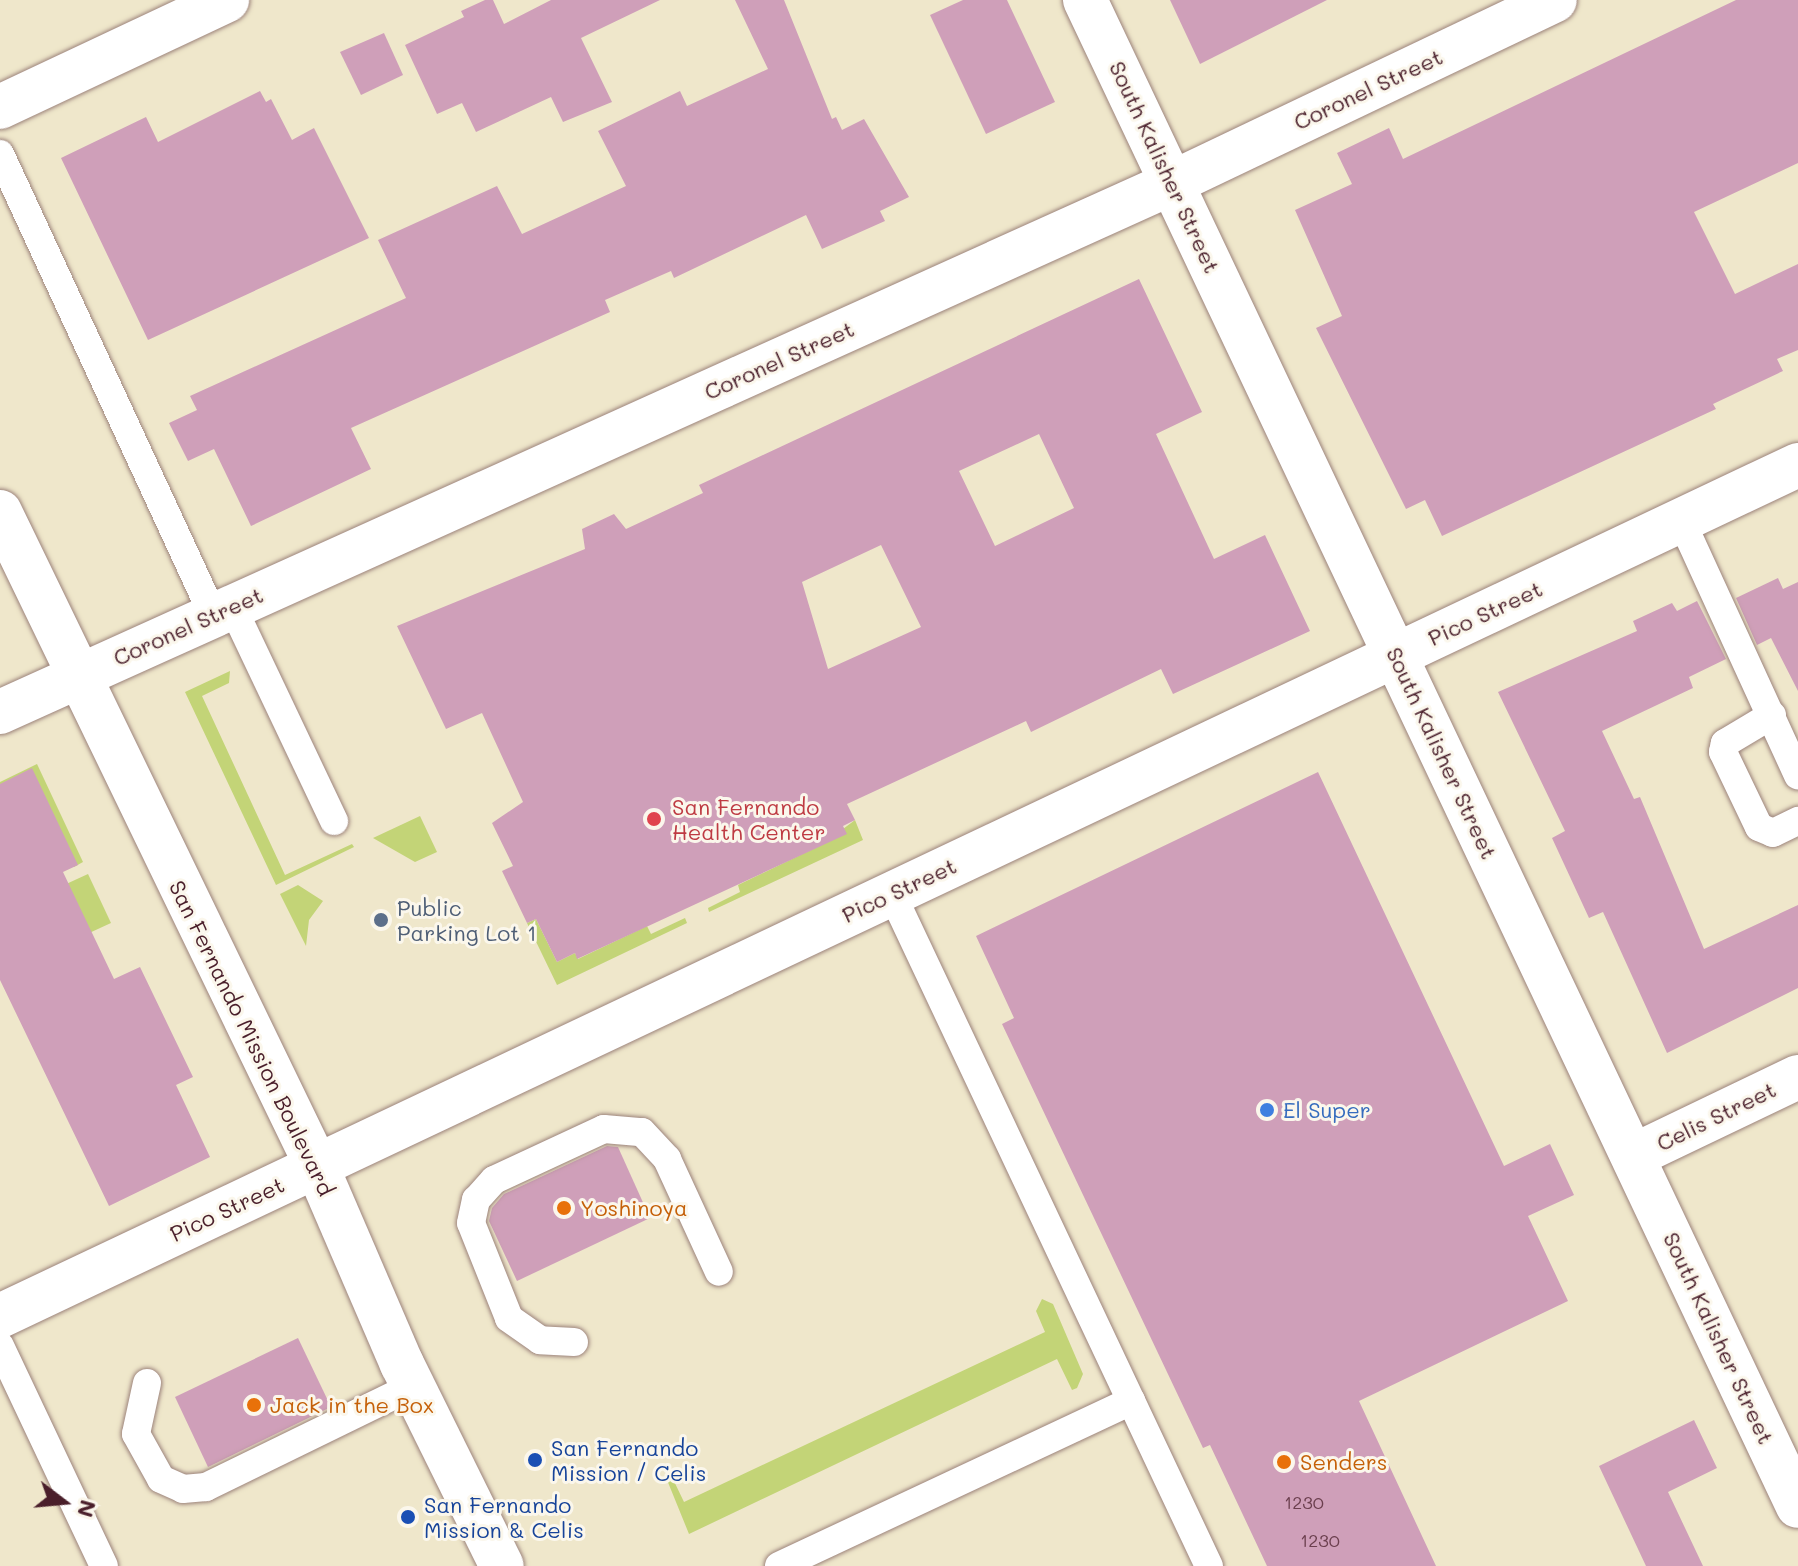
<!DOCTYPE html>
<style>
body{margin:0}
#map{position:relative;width:1798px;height:1566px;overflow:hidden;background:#efe7cb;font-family:Mali,sans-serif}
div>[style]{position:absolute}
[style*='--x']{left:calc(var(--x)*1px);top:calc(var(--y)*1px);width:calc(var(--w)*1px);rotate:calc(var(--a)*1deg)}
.green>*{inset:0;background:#c3d477}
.building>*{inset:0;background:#cf9fb9}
.roads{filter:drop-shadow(0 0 2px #9c837b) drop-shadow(0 0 2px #9c837b)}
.lane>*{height:28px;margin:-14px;padding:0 14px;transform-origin:14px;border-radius:14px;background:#fff}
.street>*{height:44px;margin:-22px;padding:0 22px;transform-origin:22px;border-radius:22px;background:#fff}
.secondary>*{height:44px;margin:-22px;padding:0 22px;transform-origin:22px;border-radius:22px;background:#fff}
.dots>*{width:22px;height:22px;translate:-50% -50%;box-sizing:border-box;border:4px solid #fbf7ec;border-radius:50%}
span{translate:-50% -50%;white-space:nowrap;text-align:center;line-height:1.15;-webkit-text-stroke:6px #fbf7ec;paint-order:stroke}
.number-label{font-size:18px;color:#6b3f4e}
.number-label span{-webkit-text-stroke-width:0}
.street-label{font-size:22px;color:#4a1f2b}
.health-label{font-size:22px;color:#be3a42}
.left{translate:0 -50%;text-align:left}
.service-label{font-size:22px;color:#4e5e75}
.shop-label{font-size:22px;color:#366cbe}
.food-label{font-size:22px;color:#c56008}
.transit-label{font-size:22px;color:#164399}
.north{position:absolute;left:24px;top:1462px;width:80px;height:80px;-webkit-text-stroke:6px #fbf7ec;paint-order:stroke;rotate:106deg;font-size:22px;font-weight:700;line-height:32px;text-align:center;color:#4a1f2b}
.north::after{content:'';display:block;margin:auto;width:28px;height:36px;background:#4a1f2b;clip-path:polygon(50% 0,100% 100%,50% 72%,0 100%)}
</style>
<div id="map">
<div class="green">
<i style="clip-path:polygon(230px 671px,229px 683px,202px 696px,285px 875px,352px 844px,354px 847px,276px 885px,185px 692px)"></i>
<i style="clip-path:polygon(37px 764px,83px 862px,74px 867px,0 789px,0 782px)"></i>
<i style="clip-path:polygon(420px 816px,437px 852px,415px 862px,373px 838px)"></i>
<i style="clip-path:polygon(855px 820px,863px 840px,709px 912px,708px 908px,740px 892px,738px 885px,823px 844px)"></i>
<i style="clip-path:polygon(88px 874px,111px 923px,87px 934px,64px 885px)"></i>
<i style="clip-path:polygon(298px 885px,323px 901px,309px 920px,306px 946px,280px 894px)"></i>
<i style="clip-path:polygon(685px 918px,687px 923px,557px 985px,527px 923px,536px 919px,557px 962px,575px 953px,578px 959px,647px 926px,651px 934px)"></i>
<i style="clip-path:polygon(1042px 1299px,1053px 1304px,1083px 1374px,1077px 1388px,1072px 1390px,1057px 1359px,689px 1534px,665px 1475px,672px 1477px,684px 1502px,1045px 1332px,1036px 1311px)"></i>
</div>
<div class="building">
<i style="clip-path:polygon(485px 0,493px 0,504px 24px,551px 0,660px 0,581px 38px,612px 102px,563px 122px,551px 97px,476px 132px,462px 103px,437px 114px,405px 45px,464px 17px,461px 11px)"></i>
<i style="clip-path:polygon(735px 0,784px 0,832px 119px,836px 117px,842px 130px,864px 119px,909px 197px,880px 211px,885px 221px,822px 249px,806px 215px,674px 278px,671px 271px,605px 300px,610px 312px,351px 428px,371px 469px,251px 526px,214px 449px,188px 461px,169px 423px,197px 410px,190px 396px,406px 298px,378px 240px,497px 186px,522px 234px,626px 186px,598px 131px,680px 91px,687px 106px,768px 69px)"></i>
<i style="clip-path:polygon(963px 0,1007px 0,1055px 102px,986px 134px,930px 15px)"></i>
<i style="clip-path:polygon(1170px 0,1327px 0,1200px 64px)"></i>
<i style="clip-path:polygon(1736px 0,1798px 0,1798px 163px,1694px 212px,1735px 294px,1798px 264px,1798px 350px,1777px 359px,1783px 371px,1713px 404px,1716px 409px,1442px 536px,1425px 500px,1406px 509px,1316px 328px,1342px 316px,1295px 210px,1352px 184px,1337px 153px,1389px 128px,1403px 159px)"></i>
<i style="clip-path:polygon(384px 33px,403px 75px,361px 95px,340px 52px)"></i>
<i style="clip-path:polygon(260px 91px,266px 102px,271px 99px,292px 140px,314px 128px,369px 238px,148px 340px,61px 158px,146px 117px,158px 142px)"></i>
<i style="clip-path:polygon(evenodd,1139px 279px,1202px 412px,1156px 434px,1214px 559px,1265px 535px,1310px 631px,1173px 694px,1161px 669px,1031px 732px,1026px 721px,847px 804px,855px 820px,843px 826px,847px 834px,577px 959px,575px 953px,557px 962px,536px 919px,527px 923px,502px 871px,513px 866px,492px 823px,523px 802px,482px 713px,446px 729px,397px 626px,585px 549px,582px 529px,614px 514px,626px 529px,703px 493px,699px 485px,1139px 279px,1039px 434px,1074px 508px,995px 546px,959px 471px,1039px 434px,1139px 279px,881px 545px,921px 627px,828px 669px,802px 582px,881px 545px)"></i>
<i style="clip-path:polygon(1778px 578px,1783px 589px,1798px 582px,1798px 691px,1771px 638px,1757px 645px,1736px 598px)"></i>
<i style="clip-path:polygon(1697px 601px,1726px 659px,1689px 677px,1693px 688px,1602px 731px,1634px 799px,1640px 797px,1704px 949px,1798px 905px,1798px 988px,1667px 1053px,1603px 912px,1589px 918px,1552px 838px,1565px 831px,1498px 692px,1637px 631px,1633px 621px,1672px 603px,1677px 611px)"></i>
<i style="clip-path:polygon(32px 768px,78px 865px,63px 872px,114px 979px,140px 967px,193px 1077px,176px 1085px,210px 1157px,109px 1206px,0 980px,0 784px)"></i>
<i style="clip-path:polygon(1318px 772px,1504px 1166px,1550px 1144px,1574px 1195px,1528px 1216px,1568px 1301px,1359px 1401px,1436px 1566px,1267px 1566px,1210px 1445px,1203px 1448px,1002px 1024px,1014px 1018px,976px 936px)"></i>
<i style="clip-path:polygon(607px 1146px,618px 1147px,650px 1218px,517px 1281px,489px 1221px,492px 1208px,504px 1194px)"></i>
<i style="clip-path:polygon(298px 1338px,331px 1407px,208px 1467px,175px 1397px)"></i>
<i style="clip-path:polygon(1694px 1420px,1717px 1468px,1668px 1492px,1703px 1566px,1646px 1566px,1599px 1466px)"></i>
</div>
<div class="roads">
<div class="lane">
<i style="--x:0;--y:154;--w:508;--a:65.2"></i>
<i style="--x:1681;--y:520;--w:281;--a:65.4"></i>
<i style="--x:232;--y:606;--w:238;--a:64.6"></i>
<i style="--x:1772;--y:715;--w:55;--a:149.2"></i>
<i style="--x:1725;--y:743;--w:9;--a:103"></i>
<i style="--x:1723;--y:752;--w:83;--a:64.4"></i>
<i style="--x:1759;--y:827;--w:15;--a:23"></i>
<i style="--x:1773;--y:833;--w:28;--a:-26"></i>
<i style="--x:892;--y:894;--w:743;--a:64.75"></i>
<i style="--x:574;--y:1342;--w:34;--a:-177"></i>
<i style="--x:540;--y:1340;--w:38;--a:-145"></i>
<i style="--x:509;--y:1318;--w:102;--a:-111.8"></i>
<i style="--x:471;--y:1223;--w:24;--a:-78"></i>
<i style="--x:476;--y:1200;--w:27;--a:-48"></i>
<i style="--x:494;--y:1180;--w:121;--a:-24.9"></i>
<i style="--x:604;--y:1129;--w:38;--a:5"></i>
<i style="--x:642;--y:1132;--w:37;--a:47"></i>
<i style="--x:667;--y:1159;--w:124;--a:65.3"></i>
<i style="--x:0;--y:1346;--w:243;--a:64.7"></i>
<i style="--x:147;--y:1383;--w:52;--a:102.2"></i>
<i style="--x:136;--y:1434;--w:51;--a:60.9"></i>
<i style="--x:161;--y:1479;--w:24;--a:24"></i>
<i style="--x:183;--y:1489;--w:23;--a:-5"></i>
<i style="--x:206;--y:1487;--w:230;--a:-26"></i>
<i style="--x:779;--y:1566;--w:389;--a:-25.1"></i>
</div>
<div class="street">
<i style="--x:1085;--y:0;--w:1666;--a:64.67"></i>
<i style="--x:0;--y:107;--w:251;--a:-25.2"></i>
<i style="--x:0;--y:712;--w:1286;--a:-24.29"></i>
<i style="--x:1172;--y:183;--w:424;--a:-25.5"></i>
<i style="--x:1633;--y:1156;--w:183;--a:-25.6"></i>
<i style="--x:0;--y:1316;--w:1989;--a:-25.33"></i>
</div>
<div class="secondary">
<i style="--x:0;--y:512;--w:728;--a:64.17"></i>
<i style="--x:317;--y:1167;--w:215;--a:66.7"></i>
<i style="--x:402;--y:1364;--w:225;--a:63.7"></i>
</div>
</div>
<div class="dots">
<i style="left:654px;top:819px;background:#e0444e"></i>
<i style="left:381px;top:920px;background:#5c6f8a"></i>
<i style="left:1267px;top:1110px;background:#3f7fe0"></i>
<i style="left:564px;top:1208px;background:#e8710a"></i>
<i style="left:254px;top:1405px;background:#e8710a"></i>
<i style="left:535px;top:1460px;background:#1a4fb4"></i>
<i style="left:1284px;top:1462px;background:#e8710a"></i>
<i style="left:408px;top:1517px;background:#1a4fb4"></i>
</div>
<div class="number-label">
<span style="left:1304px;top:1502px">1230</span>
<span style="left:1320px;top:1540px">1230</span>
</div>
<div class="street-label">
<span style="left:1368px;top:89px;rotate:-25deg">Coronel Street</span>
<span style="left:1165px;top:167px;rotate:65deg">South Kalisher Street</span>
<span style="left:779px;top:360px;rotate:-24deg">Coronel Street</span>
<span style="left:1485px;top:613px;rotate:-25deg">Pico Street</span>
<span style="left:188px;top:626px;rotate:-24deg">Coronel Street</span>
<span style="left:1442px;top:753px;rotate:65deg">South Kalisher Street</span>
<span style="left:899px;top:890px;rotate:-25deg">Pico Street</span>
<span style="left:252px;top:1038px;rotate:64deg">San Fernando Mission Boulevard</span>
<span style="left:1716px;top:1116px;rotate:-26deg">Celis Street</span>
<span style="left:227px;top:1209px;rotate:-25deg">Pico Street</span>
<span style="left:1719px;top:1338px;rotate:65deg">South Kalisher Street</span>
</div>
<div class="health-label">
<span class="left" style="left:672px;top:819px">San Fernando<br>Health Center</span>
</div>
<div class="service-label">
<span class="left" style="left:397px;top:920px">Public<br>Parking Lot 1</span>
</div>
<div class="shop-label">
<span class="left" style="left:1283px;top:1110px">El Super</span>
</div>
<div class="food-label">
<span class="left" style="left:580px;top:1208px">Yoshinoya</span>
<span class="left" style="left:270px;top:1405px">Jack in the Box</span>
<span class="left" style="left:1300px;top:1462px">Senders</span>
</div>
<div class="transit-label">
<span class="left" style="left:551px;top:1460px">San Fernando<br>Mission / Celis</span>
<span class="left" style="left:424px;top:1517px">San Fernando<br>Mission &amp; Celis</span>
</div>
<div class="north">N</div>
</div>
